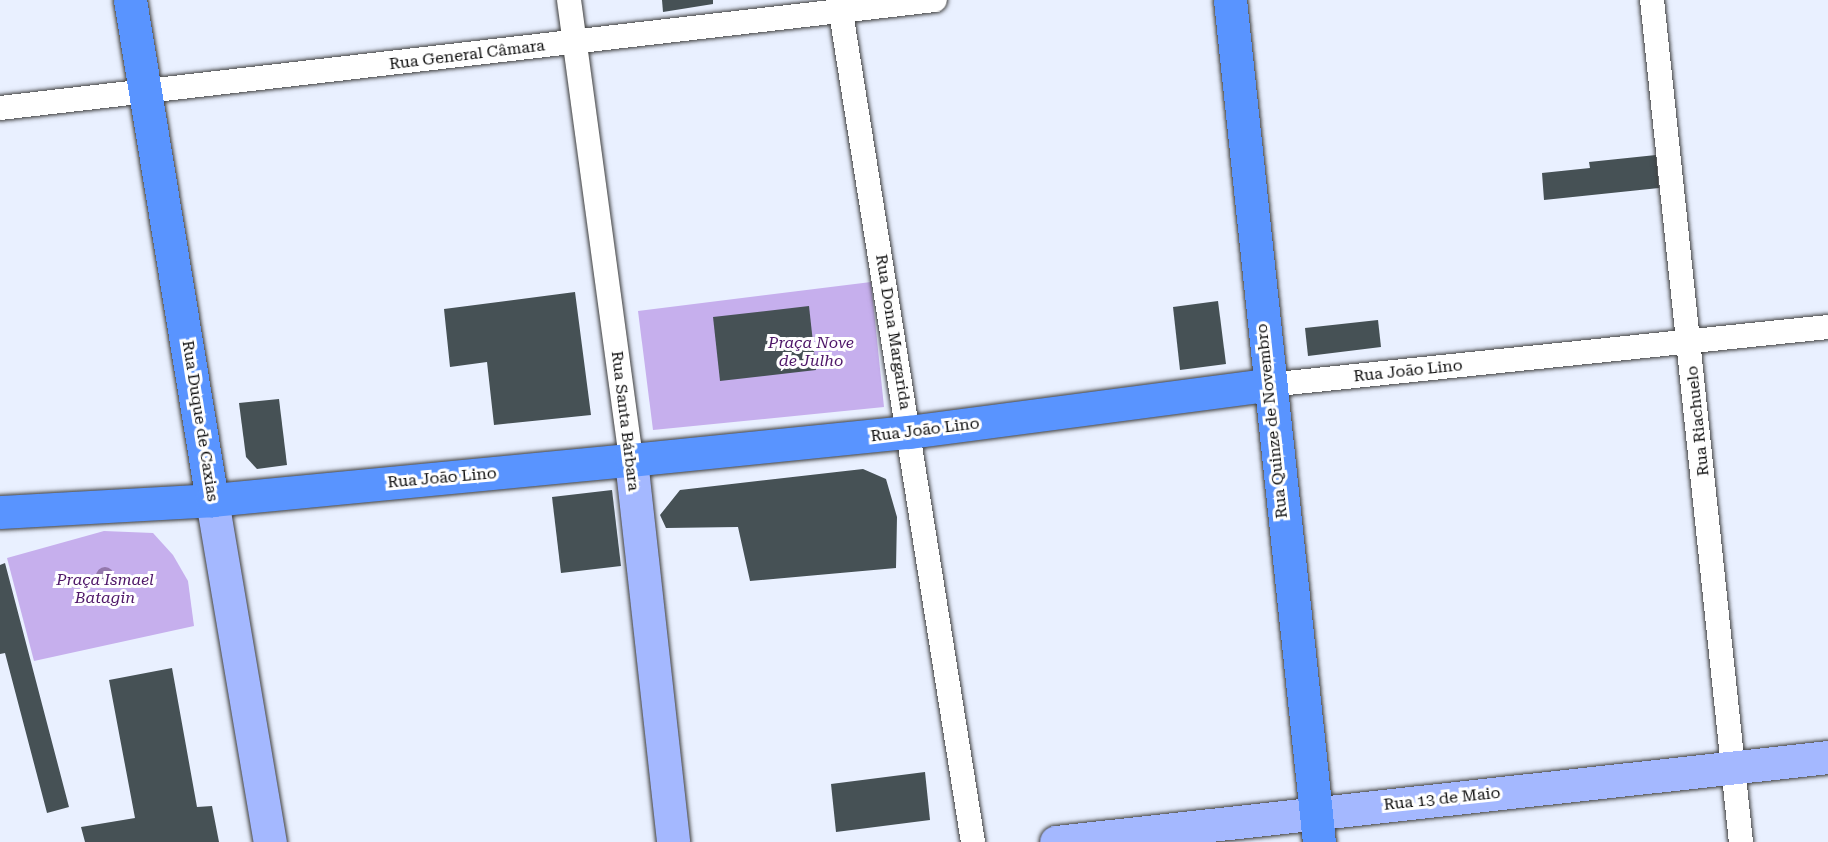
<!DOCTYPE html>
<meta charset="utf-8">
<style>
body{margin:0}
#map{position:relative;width:1828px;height:842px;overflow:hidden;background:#e9f0ff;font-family:"Roboto Serif",serif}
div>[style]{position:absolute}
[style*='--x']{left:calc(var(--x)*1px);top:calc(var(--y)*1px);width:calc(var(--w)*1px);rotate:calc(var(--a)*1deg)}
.green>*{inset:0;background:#c6afed}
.building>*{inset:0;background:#465155}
.roads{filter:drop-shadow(0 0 2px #3e3e3e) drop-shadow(0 0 2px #3e3e3e)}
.street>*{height:24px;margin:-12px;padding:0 12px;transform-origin:12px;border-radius:12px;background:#fff}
.secondary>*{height:33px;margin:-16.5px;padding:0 16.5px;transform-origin:16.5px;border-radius:16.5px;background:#a4b8ff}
.primary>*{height:33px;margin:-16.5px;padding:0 16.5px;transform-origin:16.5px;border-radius:16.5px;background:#5994ff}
.trees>*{width:18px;height:18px;margin:-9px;border-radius:50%;background:#9478ac}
span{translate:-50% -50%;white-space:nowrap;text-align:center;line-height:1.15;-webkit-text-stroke:6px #fff;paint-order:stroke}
.street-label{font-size:16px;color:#0b0b0b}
.park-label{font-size:16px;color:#4e1668;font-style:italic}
</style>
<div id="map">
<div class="green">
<i style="clip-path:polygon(871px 282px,884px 407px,653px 430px,638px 311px)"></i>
<i style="clip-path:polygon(104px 531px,153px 533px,173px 555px,188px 581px,194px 626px,34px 661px,7px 558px)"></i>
</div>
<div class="building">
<i style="clip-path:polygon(662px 0,713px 0,713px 4px,663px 12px)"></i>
<i style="clip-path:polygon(1656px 155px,1659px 188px,1544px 200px,1542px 173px,1590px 168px,1589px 162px)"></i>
<i style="clip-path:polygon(575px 292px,591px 415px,494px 425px,487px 362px,450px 367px,444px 309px)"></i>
<i style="clip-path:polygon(1218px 301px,1226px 364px,1180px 370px,1173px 307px)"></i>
<i style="clip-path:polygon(809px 306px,816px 370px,720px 381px,713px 317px)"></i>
<i style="clip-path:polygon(1378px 320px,1381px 347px,1308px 356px,1305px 328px)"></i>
<i style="clip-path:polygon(279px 399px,287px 465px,257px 469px,246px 457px,239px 403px)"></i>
<i style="clip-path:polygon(863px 469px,886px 479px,897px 517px,896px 568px,750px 581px,738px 527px,666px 528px,660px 515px,680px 490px)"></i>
<i style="clip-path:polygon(612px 490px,621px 566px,561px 573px,552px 497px)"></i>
<i style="clip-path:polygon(5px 563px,69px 807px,47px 813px,5px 653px,0 654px,0 565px)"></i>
<i style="clip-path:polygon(172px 668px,197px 807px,212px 806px,219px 842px,85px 842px,81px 827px,135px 818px,109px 680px)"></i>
<i style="clip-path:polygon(925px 772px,930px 820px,836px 832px,831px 784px)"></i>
</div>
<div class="roads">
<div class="street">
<i style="--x:569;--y:0;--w:464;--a:82.3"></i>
<i style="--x:839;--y:0;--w:853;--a:80.96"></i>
<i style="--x:1652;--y:0;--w:847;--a:83.97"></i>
<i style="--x:0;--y:108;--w:941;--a:-6.59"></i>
<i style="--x:1268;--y:385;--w:563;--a:-5.91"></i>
</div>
<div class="secondary">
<i style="--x:631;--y:460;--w:384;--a:83.7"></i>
<i style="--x:212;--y:500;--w:347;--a:80.4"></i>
<i style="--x:1056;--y:842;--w:777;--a:-6.28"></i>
</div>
<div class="primary">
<i style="--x:130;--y:0;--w:507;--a:80.69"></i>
<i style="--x:1230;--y:0;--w:847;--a:83.97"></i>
<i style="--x:0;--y:512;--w:212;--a:-3.2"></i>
<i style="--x:212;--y:500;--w:421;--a:-5.5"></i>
<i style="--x:631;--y:460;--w:279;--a:-5.8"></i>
<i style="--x:909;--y:432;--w:362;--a:-7.5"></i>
</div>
</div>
<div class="trees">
<i style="left:105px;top:576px"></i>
</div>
<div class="street-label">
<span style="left:467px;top:55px;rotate:-7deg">Rua General Câmara</span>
<span style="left:893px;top:332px;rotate:81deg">Rua Dona Margarida</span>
<span style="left:1408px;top:371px;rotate:-6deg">Rua João Lino</span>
<span style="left:200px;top:421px;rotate:81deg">Rua Duque de Caxias</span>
<span style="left:625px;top:421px;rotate:83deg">Rua Santa Bárbara</span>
<span style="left:1272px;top:421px;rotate:-96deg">Rua Quinze de Novembro</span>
<span style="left:1698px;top:421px;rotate:-96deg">Rua Riachuelo</span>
<span style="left:925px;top:430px;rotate:-7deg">Rua João Lino</span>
<span style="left:442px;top:478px;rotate:-5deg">Rua João Lino</span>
<span style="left:1442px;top:799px;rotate:-6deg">Rua 13 de Maio</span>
</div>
<div class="park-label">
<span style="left:811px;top:352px">Praça Nove<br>de Julho</span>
<span style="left:105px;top:589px">Praça Ismael<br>Batagin</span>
</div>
</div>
